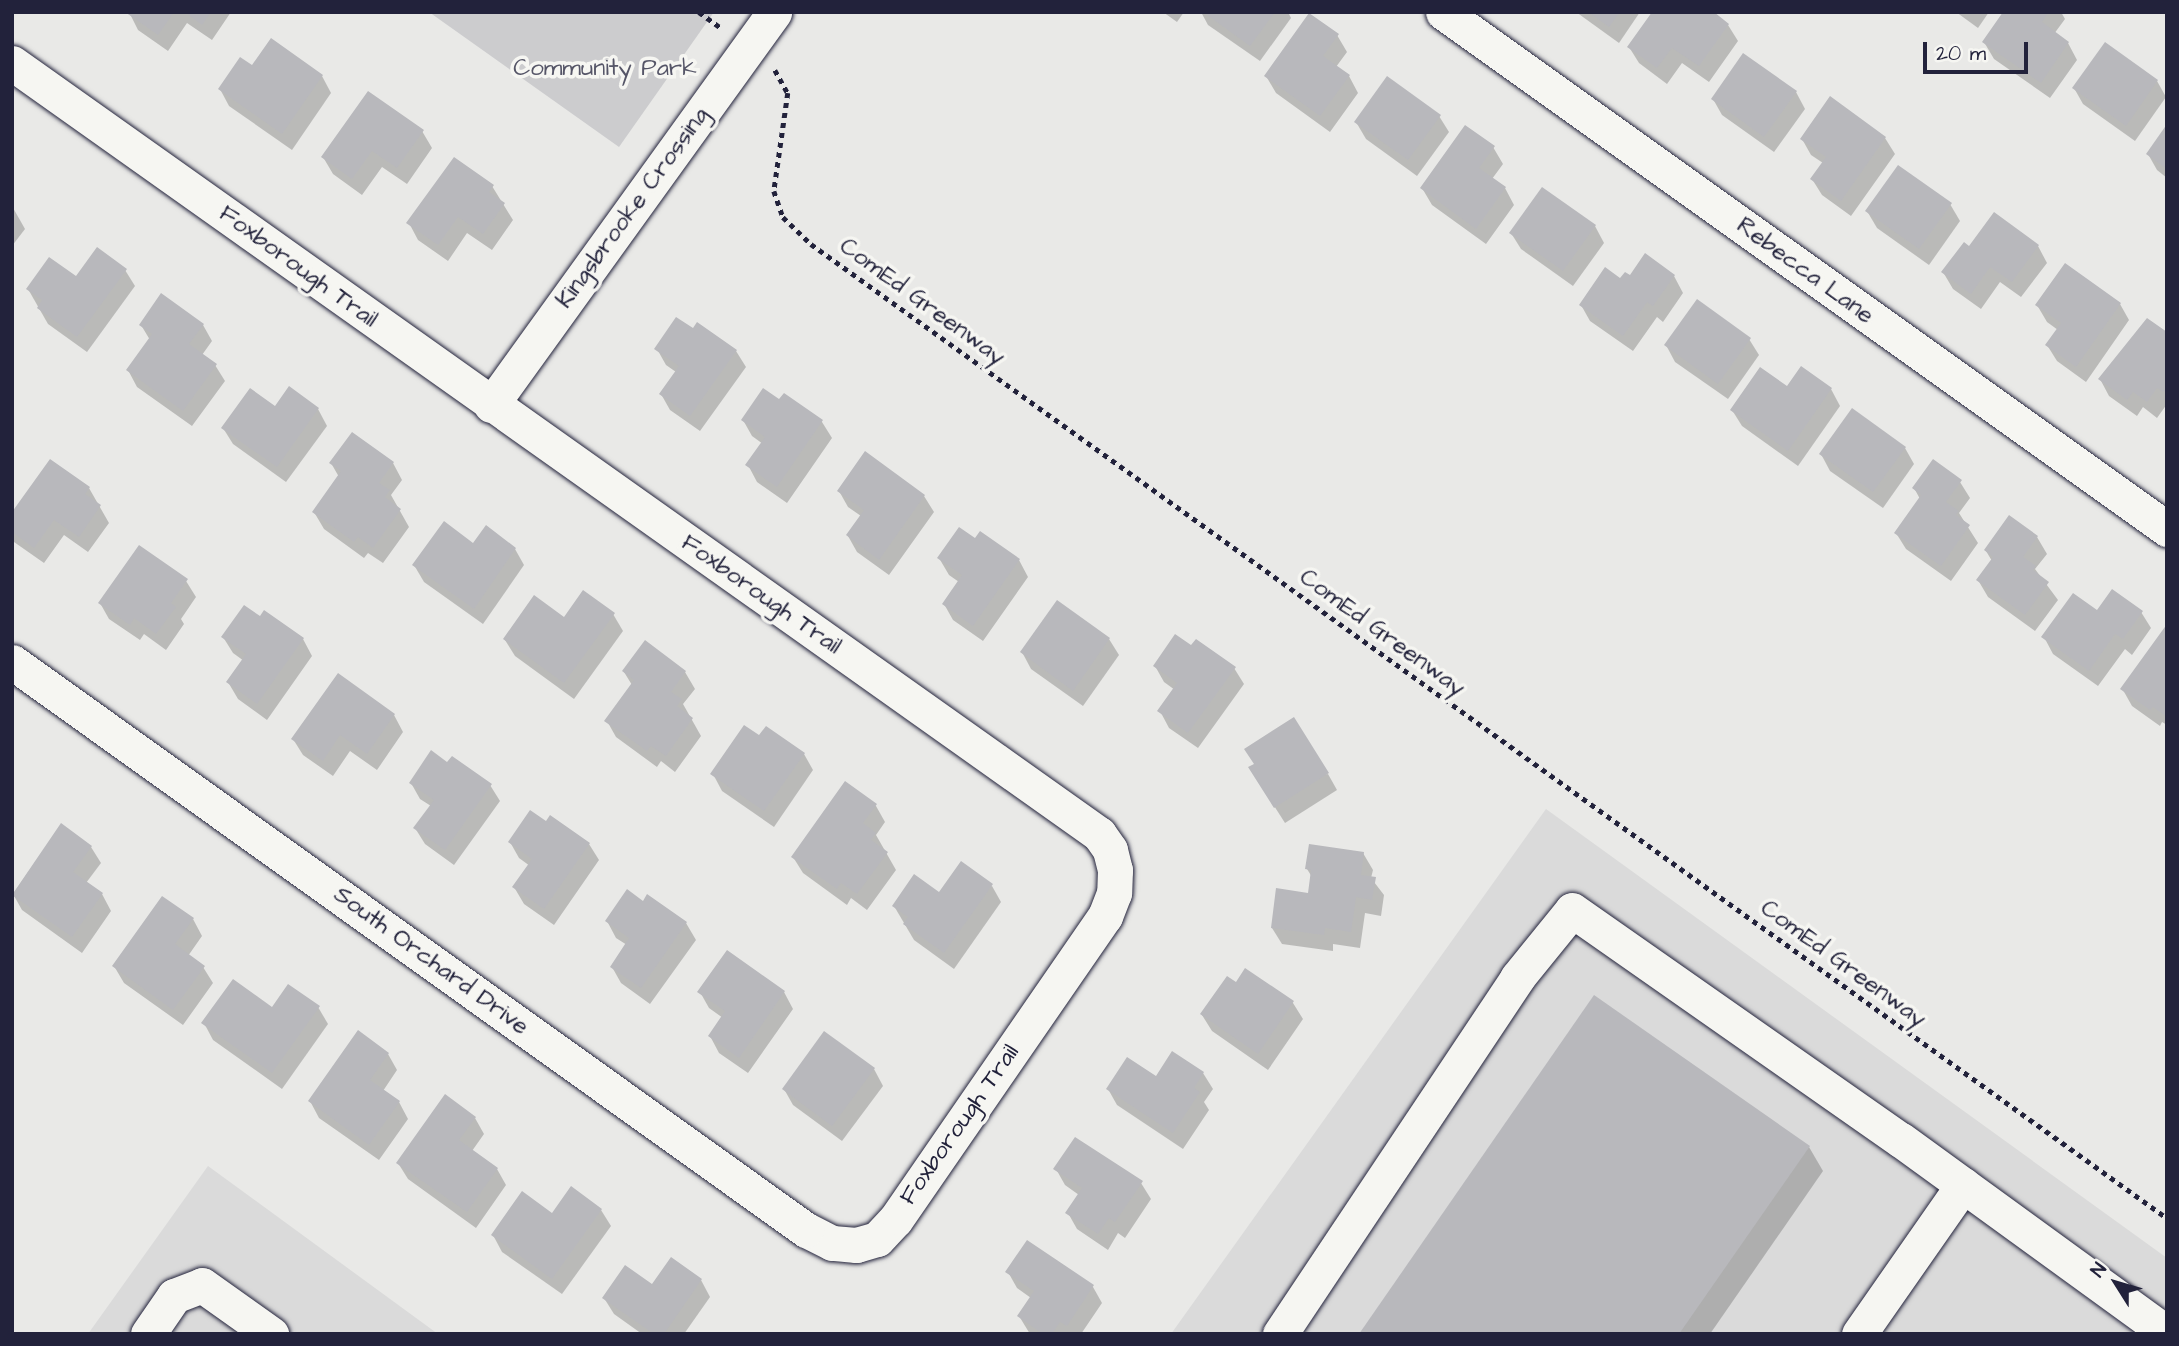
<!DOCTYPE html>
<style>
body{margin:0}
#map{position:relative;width:2179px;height:1346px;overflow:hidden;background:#e9e9e7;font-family:"Architects Daughter",sans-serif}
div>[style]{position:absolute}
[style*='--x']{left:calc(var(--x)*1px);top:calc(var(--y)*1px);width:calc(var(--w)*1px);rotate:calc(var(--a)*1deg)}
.built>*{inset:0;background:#dadada}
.green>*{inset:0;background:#ccccce}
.shadow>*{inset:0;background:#0003}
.building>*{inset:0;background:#b8b8bc}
.path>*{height:4.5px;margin-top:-2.25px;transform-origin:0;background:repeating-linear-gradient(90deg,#22223b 0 5px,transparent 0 10px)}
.roads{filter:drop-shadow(0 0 2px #22223b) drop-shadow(0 0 2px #22223b)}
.minor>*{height:35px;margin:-17.5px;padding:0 17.5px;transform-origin:17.5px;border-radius:17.5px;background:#f6f6f2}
span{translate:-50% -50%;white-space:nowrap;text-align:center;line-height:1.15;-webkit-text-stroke:7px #f6f6f2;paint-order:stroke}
.park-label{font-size:24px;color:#555567}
.street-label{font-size:24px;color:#22223b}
.frame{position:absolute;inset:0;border:14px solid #22223b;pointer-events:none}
.north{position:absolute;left:2081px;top:1248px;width:70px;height:70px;-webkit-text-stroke:5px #f6f6f2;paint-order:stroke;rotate:307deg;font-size:19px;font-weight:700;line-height:28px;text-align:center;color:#22223b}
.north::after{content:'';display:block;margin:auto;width:24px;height:32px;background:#22223b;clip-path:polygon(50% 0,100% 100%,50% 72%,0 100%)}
.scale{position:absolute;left:1923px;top:42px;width:105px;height:32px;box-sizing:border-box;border:4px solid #22223b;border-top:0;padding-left:9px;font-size:21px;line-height:24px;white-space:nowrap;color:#22223b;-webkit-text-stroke:5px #f6f6f2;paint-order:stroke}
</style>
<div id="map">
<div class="built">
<i style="clip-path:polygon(1546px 809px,2167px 1258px,2167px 1334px,1171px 1334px)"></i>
<i style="clip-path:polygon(208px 1166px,438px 1334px,88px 1334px)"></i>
</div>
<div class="green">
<i style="clip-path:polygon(429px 12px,714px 12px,619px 147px)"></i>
</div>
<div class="shadow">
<i style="clip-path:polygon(129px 12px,231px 12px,212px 40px,187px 23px,168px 51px,138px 30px)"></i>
<i style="clip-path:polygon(1163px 12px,1184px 12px,1177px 22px)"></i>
<i style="clip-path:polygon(1201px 12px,1288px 12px,1291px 18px,1260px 61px,1208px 25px)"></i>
<i style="clip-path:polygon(1576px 12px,1640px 12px,1619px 43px)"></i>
<i style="clip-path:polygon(1956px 12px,1989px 12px,1978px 28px)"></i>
<i style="clip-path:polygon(2006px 12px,2061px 12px,2065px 19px,2054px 34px,2068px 43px,2077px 60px,2050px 98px,1994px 59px,1984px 42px)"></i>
<i style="clip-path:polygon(1728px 25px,1738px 41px,1709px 82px,1682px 63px,1667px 84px,1639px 63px,1629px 47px)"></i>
<i style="clip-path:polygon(1337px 35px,1347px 52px,1336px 67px,1349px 76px,1358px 93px,1330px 132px,1276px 93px,1266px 76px)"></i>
<i style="clip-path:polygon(322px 76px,331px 93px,292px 150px,229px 106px,220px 89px)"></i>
<i style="clip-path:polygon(2157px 81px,2166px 97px,2135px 141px,2083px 104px,2074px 88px)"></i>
<i style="clip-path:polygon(1796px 92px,1805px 109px,1774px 152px,1722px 115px,1713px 99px)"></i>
<i style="clip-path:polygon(1439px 116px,1449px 132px,1417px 176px,1366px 139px,1356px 122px)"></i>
<i style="clip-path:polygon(2167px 127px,2167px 178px,2157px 170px,2148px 154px)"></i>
<i style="clip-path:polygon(422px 131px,432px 148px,407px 184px,382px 167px,362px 195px,333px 174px,323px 157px)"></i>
<i style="clip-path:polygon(1885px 138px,1895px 154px,1851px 216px,1822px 195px,1812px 179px,1823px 163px,1811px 155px,1802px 139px)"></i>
<i style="clip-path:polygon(1493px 147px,1503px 164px,1492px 179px,1505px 188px,1514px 205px,1486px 244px,1432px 205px,1422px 188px)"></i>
<i style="clip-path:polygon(492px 186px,513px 220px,492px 250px,467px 233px,448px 261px,418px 240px,409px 223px)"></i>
<i style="clip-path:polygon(1950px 204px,1960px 221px,1929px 265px,1877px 228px,1867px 211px)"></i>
<i style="clip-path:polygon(12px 206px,25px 229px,12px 246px)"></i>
<i style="clip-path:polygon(1595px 226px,1604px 243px,1573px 286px,1521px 249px,1511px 233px)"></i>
<i style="clip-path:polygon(2038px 246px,2047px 263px,2021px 297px,2000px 282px,1981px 309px,1953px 289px,1943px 272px,1970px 248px)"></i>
<i style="clip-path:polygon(125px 270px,135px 286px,87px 352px,48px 324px,28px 289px)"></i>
<i style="clip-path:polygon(1674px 276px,1683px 293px,1663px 322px,1657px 317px,1633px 351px,1590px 321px,1581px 305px,1631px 278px)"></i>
<i style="clip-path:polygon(2120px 304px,2129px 320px,2086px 382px,2057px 361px,2047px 345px,2058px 330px,2047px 322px,2037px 305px)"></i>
<i style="clip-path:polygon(141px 325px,203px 325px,212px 341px,202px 355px,215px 365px,225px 381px,192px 426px,137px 387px,128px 370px,150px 340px)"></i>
<i style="clip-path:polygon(693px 330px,736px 351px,746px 367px,700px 431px,670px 410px,661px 394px,676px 372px,666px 365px,657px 349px)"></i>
<i style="clip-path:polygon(2167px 334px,2167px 404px,2157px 418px,2143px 407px,2137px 416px,2109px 396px,2100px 379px)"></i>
<i style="clip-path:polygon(1749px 339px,1759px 355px,1728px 399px,1675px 362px,1666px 345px)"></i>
<i style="clip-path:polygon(1787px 389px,1831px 389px,1840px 406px,1798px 466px,1742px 426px,1732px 410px)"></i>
<i style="clip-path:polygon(784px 395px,822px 422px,832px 438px,787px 503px,757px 482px,748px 465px,763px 444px,752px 436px,743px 420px,780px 402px)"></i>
<i style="clip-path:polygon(275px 409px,318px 409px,327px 426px,286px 482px,233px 444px,223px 428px)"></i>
<i style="clip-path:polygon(1905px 448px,1914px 464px,1883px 508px,1830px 471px,1821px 454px)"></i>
<i style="clip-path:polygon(331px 463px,393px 463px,402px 480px,391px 495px,409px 527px,383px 563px,368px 553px,364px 558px,324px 529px,314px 512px,339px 477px)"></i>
<i style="clip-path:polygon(1960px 482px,1970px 498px,1959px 513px,1978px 543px,1951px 581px,1906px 549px,1896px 533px,1920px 499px,1914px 488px)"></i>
<i style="clip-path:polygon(89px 488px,109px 523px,88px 552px,64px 535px,44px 563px,14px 542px,12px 515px)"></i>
<i style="clip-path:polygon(839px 491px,924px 496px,934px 512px,889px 575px,857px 552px,848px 536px,861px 516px,848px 507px)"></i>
<i style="clip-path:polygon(2037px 537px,2047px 554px,2035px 569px,2058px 600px,2035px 631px,1988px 597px,1978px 580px,1992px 561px,1986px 551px)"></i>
<i style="clip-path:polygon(976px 540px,1019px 560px,1028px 577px,983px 641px,953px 620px,944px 604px,959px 582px,949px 575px,939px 558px)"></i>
<i style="clip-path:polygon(474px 545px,515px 549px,524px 565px,483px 624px,424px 582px,414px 565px)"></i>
<i style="clip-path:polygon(186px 581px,196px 597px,181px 619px,184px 624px,166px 650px,144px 634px,140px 640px,109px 619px,100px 603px)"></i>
<i style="clip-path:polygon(2141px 612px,2151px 628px,2132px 655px,2125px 649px,2098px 686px,2053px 654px,2044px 637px,2098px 613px)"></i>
<i style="clip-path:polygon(613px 614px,623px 631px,574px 699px,515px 656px,505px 640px,564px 619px)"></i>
<i style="clip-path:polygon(260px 619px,303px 639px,312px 656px,267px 720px,238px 699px,228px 682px,244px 661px,233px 653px,223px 637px)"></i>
<i style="clip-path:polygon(2167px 629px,2167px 725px,2162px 722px,2160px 726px,2132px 706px,2123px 690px)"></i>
<i style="clip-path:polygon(1109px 639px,1119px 655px,1083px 706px,1031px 669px,1022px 652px)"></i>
<i style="clip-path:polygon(1191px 647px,1234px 668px,1244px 684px,1198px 748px,1169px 728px,1160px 711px,1175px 690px,1164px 682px,1155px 666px)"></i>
<i style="clip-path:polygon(624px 672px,685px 672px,695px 689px,683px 704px,701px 736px,675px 772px,661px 761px,657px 767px,616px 737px,607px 721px,632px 685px)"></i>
<i style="clip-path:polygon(394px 715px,403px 732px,377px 770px,350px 751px,333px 776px,303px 755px,293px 739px)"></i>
<i style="clip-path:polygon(760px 738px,804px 754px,813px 770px,774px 827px,722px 791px,713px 774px)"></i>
<i style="clip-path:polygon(447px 764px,490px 785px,500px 801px,454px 865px,425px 844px,415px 828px,431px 806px,420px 799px,411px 783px)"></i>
<i style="clip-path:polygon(1328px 774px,1337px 790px,1285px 823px,1260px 784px)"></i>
<i style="clip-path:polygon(846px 784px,876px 806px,885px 822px,876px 835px,896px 870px,867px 910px,851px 898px,847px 905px,803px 873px,793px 857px)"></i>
<i style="clip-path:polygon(547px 824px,589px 844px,599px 860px,554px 925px,524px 904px,514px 887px,530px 866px,519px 858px,510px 842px)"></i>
<i style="clip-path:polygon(61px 825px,91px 847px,101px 863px,86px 883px,102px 894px,111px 911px,82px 953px,22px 910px,13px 894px)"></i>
<i style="clip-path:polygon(1363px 853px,1373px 870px,1371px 878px,1384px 895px,1381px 916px,1365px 913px,1360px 948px,1333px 944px,1333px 951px,1282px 944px,1272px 928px,1309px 895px,1312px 877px,1307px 869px)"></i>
<i style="clip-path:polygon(992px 886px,1001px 902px,954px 969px,914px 940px,894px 906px)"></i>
<i style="clip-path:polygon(648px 897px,686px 923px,696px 940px,650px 1004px,621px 983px,612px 967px,627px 945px,616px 938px,607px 921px,643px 903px)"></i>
<i style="clip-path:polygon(193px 919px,202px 936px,188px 956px,203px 967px,213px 983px,183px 1025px,124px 983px,114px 966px)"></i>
<i style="clip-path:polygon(1246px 970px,1293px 1003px,1303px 1019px,1268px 1070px,1212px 1031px,1202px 1015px,1236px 985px)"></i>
<i style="clip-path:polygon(700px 992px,784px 992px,793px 1009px,748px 1073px,719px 1053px,710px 1036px,723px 1018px,709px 1008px)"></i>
<i style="clip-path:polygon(318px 1007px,328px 1024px,282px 1089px,213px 1040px,204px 1023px,272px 1009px)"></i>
<i style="clip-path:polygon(388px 1054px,397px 1070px,383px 1091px,399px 1102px,408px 1119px,379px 1160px,319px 1118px,310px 1101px)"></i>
<i style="clip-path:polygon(874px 1069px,883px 1086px,842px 1141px,793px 1105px,784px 1089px)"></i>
<i style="clip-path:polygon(1203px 1073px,1213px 1089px,1204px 1102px,1209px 1110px,1183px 1149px,1117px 1105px,1108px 1089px,1156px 1078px)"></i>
<i style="clip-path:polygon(475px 1118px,484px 1134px,472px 1151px,497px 1169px,506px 1185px,476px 1228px,408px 1179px,398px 1163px)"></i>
<i style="clip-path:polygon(1809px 1147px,1823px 1171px,1710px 1334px,1361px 1334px)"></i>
<i style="clip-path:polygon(1056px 1169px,1141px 1183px,1151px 1199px,1125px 1238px,1118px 1233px,1108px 1250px,1077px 1229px,1068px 1213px,1079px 1195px,1065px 1185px)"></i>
<i style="clip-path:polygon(601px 1210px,611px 1226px,562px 1294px,502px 1252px,493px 1235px,553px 1215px)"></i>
<i style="clip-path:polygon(1008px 1272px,1093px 1287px,1102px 1303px,1081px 1334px,1030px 1334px,1019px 1316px,1031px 1298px,1017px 1288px)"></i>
<i style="clip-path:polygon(701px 1280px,710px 1297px,684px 1334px,642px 1334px,614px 1314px,604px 1298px,653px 1286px)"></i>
</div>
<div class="building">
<i style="clip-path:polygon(125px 12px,174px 12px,158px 35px)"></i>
<i style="clip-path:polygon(185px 12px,211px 12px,202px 25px)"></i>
<i style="clip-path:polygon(1203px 12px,1275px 12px,1250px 46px)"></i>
<i style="clip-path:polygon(1588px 12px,1620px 12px,1609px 27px)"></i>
<i style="clip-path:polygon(1652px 12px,1714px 12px,1729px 24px,1699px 66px,1672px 48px,1657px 68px,1627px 47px)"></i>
<i style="clip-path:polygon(2003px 12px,2049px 12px,2042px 22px,2069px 42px,2041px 83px,1982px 42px)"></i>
<i style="clip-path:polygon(1309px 13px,1339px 34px,1323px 56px,1350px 75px,1320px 116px,1264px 76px)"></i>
<i style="clip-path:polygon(271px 38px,323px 75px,282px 134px,218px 89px,240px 57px,252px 65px)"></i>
<i style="clip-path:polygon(2105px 42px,2158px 80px,2126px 126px,2072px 88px)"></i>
<i style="clip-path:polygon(1743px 53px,1797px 91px,1764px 137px,1711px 99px)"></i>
<i style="clip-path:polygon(1387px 76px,1441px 115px,1408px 160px,1354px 122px)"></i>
<i style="clip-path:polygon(368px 91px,424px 130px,397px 168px,372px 151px,352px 179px,321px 157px)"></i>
<i style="clip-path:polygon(1830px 96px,1886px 137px,1841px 201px,1810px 179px,1826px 157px,1800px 139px)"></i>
<i style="clip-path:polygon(2167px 124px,2167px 169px,2146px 154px)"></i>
<i style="clip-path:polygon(1465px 125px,1495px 146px,1479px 168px,1506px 187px,1476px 229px,1420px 188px)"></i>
<i style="clip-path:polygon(454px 157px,494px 185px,489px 192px,505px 203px,483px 234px,458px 217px,438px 245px,406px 223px)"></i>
<i style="clip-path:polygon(1898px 165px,1952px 203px,1919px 249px,1865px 211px)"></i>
<i style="clip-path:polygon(1542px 187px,1596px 225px,1563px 271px,1509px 233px)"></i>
<i style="clip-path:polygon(1994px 212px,2039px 245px,2012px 282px,1990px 267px,1971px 294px,1941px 272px,1964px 242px,1969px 246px)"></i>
<i style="clip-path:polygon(97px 247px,127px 269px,77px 337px,37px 308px,42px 300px,26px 289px,49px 257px,76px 276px)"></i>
<i style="clip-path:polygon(1645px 253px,1675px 275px,1653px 306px,1647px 302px,1623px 336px,1579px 305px,1605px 267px,1620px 278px,1625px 272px,1630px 275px)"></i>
<i style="clip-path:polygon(2065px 263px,2121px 303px,2076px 367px,2045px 345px,2061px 323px,2035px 305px)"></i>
<i style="clip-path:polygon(161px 293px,204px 324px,189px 344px,217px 364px,183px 411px,126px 370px,152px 334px,139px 325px)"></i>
<i style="clip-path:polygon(1697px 299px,1751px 338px,1718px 384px,1664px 345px)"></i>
<i style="clip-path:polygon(676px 317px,693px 328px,697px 322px,737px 350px,690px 416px,659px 394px,679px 366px,654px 349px)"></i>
<i style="clip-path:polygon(2147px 318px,2167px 332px,2167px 388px,2164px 392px,2157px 388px,2147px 402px,2133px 392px,2127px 400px,2098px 379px)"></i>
<i style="clip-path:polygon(1801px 366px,1832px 388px,1788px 451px,1730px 410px,1760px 367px,1787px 386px)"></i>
<i style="clip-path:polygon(289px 386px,319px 408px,277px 467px,221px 428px,250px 388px,275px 406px)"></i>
<i style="clip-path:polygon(763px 388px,779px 399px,784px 393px,823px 420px,777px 487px,745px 465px,765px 437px,741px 420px)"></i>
<i style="clip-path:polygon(1852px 408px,1906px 447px,1873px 492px,1819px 454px)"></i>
<i style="clip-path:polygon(352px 432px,394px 462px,379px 483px,390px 490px,385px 497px,401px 509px,373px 548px,358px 537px,354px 542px,312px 512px,341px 471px,329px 463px)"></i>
<i style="clip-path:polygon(865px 451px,925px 495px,879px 560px,846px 535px,864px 510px,837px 491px)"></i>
<i style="clip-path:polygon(50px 459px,90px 487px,85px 494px,101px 505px,79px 537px,54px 520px,34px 548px,12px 532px,12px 512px)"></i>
<i style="clip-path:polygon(1933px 459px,1962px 480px,1946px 502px,1959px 511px,1956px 515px,1970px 525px,1941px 566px,1894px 533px,1921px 495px,1912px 488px)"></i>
<i style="clip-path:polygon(2009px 515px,2038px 536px,2023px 557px,2036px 566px,2033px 570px,2049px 582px,2025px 615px,1976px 580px,1993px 557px,1984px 550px)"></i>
<i style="clip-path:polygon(444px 521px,473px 543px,486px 525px,516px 548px,474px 609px,412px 565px)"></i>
<i style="clip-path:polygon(959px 527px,975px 538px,980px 531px,1020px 559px,973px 626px,942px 604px,962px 575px,937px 558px)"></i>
<i style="clip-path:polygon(139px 545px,188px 579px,171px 603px,176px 607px,156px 634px,134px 618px,130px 625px,98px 603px)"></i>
<i style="clip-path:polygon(2112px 589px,2143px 611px,2123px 639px,2115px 634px,2089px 671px,2041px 637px,2073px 593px,2097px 610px)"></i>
<i style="clip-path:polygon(583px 590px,615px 613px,564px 683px,503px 639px,534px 595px,564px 617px)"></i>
<i style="clip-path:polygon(1057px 600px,1110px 638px,1073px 691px,1020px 652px)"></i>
<i style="clip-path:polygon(244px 605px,260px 616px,264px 610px,304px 638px,257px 704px,226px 682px,246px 654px,221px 637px)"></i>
<i style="clip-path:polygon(2167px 624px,2167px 717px,2153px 707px,2150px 710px,2120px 689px)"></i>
<i style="clip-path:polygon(1175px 634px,1191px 645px,1196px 639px,1236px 667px,1188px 733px,1157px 711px,1177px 683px,1153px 666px)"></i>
<i style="clip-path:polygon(645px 640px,686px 671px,671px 692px,682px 699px,677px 706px,693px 718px,666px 756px,651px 746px,647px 751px,604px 721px,634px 680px,622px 671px)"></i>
<i style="clip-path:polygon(338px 673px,395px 714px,367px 754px,340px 735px,323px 761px,291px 739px)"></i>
<i style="clip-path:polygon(1294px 717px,1329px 773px,1274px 808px,1248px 767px,1254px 764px,1244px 749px)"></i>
<i style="clip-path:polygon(744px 725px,759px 735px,766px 726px,805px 753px,764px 811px,710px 774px)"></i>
<i style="clip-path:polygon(431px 750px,447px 762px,452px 756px,492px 784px,445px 850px,413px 828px,434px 800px,409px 783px)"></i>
<i style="clip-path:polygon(845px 781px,877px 804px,863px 823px,876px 833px,871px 840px,888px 852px,857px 894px,841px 883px,837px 889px,791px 857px)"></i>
<i style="clip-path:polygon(530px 810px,546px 821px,550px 815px,590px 843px,544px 909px,512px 887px,532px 859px,508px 842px)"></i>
<i style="clip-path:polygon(61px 823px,92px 846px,73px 872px,103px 893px,72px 937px,12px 895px)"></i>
<i style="clip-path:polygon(1309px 844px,1364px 852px,1361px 875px,1376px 877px,1372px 900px,1356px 897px,1351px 932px,1325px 928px,1324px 935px,1271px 928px,1276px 888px,1308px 893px,1311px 870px,1305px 869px)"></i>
<i style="clip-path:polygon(961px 861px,993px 884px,944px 953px,903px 924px,908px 917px,892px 906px,914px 874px,939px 892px)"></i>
<i style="clip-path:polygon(627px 889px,643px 901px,647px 894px,687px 922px,641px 988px,610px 967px,629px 938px,605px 921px)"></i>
<i style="clip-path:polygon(162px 896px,194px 918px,175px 944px,205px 966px,173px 1010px,112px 966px)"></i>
<i style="clip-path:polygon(727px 950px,785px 991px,739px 1058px,708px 1036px,725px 1011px,697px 992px)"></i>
<i style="clip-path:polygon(1245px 968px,1294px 1001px,1258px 1054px,1200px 1014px,1227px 976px,1236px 982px)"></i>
<i style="clip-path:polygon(233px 979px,272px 1007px,288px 984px,320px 1006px,272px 1073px,201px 1023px)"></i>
<i style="clip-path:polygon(1594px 995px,1810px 1146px,1679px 1334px,1359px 1334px)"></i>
<i style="clip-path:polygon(358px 1030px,389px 1053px,370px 1080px,400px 1101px,369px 1145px,308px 1101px)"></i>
<i style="clip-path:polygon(824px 1031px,875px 1068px,832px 1126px,782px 1089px)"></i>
<i style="clip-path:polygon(1172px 1051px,1204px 1072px,1194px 1088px,1200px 1092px,1173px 1133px,1106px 1089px,1127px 1057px,1156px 1076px)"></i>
<i style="clip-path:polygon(445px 1094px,476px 1117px,459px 1140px,498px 1168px,467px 1212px,396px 1163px)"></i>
<i style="clip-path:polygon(1075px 1137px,1143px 1181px,1115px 1222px,1109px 1218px,1098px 1234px,1065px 1213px,1082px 1188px,1053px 1169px)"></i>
<i style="clip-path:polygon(571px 1186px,602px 1209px,552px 1279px,491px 1235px,522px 1191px,552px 1213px)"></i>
<i style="clip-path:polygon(1027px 1240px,1094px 1285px,1067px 1326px,1060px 1322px,1052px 1334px,1043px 1334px,1017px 1316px,1034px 1291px,1005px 1272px)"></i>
<i style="clip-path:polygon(671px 1257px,702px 1279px,664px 1334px,654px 1334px,602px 1298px,625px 1265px,652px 1284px)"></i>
</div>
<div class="path">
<i style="--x:699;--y:12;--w:27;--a:36"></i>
<i style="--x:775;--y:70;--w:26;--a:61"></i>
<i style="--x:788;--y:93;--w:99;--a:98.1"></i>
<i style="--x:774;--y:191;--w:28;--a:71"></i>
<i style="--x:783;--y:217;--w:39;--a:44"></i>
<i style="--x:811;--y:244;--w:1670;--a:35.69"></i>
</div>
<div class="roads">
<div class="minor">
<i style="--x:1443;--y:12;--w:890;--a:35.53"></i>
<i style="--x:12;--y:63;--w:1333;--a:35.35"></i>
<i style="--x:1099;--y:834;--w:19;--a:55"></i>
<i style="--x:1110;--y:850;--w:21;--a:76"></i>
<i style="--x:1115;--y:870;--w:23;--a:92"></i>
<i style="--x:1114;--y:893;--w:25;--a:111"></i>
<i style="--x:1105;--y:916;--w:369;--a:124.6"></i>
<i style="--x:895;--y:1220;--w:26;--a:133"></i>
<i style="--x:877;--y:1239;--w:22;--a:164"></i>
<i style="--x:856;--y:1245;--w:24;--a:-175"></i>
<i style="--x:832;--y:1243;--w:29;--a:-153"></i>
<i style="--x:806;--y:1230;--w:976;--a:-144.42"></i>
<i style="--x:491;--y:405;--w:484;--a:-54.2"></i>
<i style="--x:148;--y:1334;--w:46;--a:-55.6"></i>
<i style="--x:174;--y:1296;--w:30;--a:-21"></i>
<i style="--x:202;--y:1285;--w:85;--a:35.4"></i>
<i style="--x:1280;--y:1334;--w:428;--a:-56.3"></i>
<i style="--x:1517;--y:978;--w:87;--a:-51"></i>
<i style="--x:1572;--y:910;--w:401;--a:35"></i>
<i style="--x:1901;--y:1140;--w:329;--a:36"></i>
<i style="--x:1859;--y:1334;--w:182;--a:-55.1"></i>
</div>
</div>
<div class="park-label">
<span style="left:605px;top:69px">Community Park</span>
</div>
<div class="street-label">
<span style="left:633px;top:208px;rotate:-54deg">Kingsbrooke Crossing</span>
<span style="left:298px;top:267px;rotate:36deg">Foxborough Trail</span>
<span style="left:1805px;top:271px;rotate:36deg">Rebecca Lane</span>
<span style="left:922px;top:302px;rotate:36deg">ComEd Greenway</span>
<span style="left:761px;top:595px;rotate:35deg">Foxborough Trail</span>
<span style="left:1382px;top:633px;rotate:36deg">ComEd Greenway</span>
<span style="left:431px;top:961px;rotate:36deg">South Orchard Drive</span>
<span style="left:1843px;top:964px;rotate:36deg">ComEd Greenway</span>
<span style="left:960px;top:1125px;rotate:-55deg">Foxborough Trail</span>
</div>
<div class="frame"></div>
<div class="north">N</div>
<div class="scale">20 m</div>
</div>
